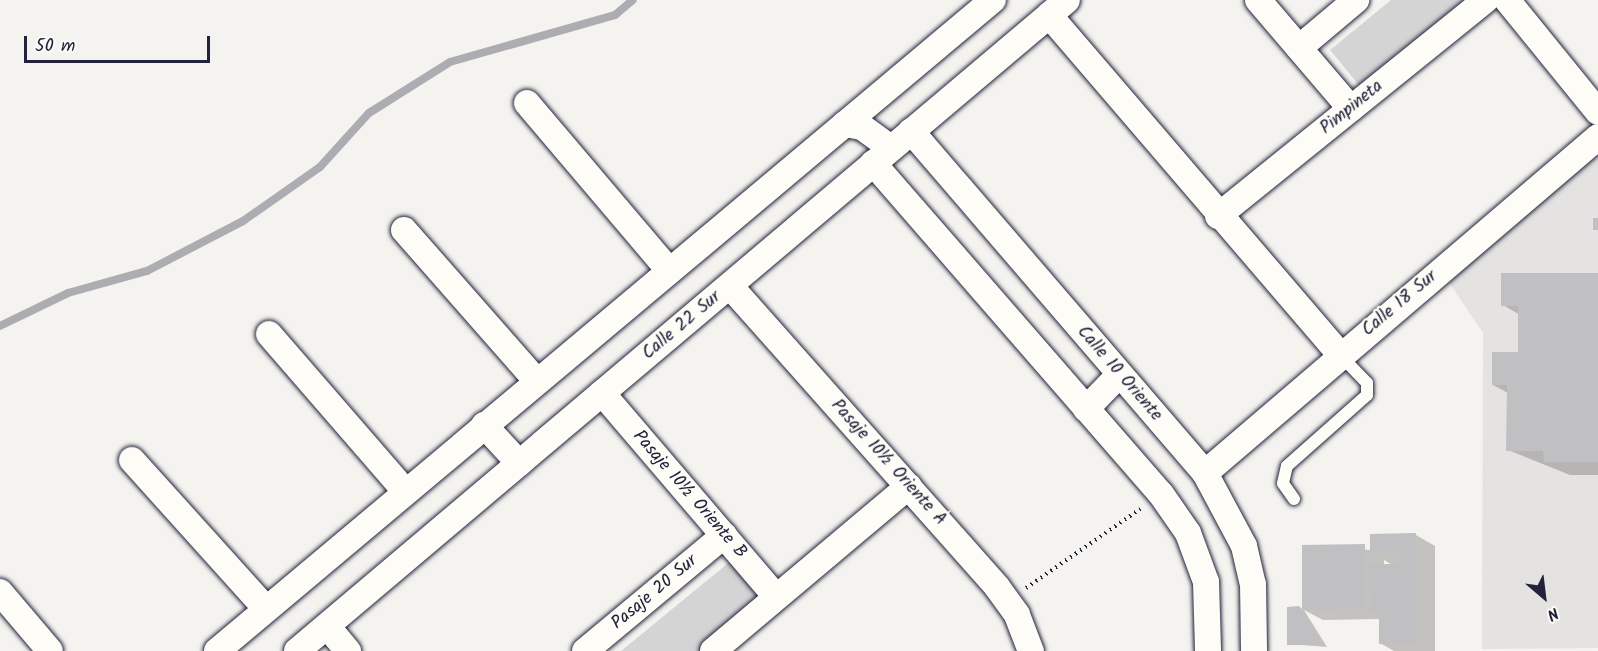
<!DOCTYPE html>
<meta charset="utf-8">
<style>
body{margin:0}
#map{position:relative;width:1598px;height:651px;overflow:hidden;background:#f4f3ef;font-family:Kalam,sans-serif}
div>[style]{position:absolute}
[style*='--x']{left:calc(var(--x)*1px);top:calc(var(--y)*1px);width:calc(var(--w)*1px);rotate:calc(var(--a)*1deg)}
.built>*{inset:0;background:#e4e3e2}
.green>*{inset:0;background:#d5d4d5}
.shadow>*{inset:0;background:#0003}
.stream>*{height:8px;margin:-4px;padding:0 4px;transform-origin:4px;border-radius:4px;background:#acacb2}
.building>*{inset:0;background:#c0bfc2}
.path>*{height:4px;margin-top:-2px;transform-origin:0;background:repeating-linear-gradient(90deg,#22223b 0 1.5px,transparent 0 6px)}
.roads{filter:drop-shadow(0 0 2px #22223b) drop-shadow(0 0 2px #22223b)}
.lane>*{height:12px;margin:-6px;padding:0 6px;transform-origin:6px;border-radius:6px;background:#fdfcf7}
.street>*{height:26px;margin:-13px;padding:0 13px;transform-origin:13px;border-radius:13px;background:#fdfcf7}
span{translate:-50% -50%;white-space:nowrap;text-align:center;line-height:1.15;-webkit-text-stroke:4.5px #fdfcf7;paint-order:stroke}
.street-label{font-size:18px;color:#22223b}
.north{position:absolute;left:1514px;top:567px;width:60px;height:60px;-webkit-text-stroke:4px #fdfcf7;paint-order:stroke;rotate:152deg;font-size:16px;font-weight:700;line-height:24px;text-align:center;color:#22223b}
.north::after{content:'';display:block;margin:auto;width:21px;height:27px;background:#22223b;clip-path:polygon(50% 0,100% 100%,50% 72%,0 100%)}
.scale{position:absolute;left:24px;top:36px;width:186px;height:27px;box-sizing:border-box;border:3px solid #22223b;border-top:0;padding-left:8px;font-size:18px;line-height:21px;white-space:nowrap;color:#22223b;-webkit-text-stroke:4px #fdfcf7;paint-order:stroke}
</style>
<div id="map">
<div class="built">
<i style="clip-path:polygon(1598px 151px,1598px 648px,1482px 649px,1483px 333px,1446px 278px)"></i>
</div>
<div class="green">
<i style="clip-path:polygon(1391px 0,1473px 0,1363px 90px,1330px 50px)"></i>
<i style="clip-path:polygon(738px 555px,772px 596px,704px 651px,621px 651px)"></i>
</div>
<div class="shadow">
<i style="clip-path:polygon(1598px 274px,1598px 475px,1570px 475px,1508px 450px,1508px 393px,1493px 385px,1520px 354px,1520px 315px,1503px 305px)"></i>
<i style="clip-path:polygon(evenodd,1416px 535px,1435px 546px,1435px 651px,1394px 651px,1380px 643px,1380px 619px,1323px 620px,1304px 610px,1327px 647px,1289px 644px,1299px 608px,1304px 610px,1303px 546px,1371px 550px,1416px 535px,1384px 560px,1394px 566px,1384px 566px,1384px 560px)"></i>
</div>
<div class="stream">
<i style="--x:0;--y:326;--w:76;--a:-25.9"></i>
<i style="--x:68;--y:293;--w:82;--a:-15.6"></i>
<i style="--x:147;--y:271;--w:108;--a:-27.5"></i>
<i style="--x:243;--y:221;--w:94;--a:-35"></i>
<i style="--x:320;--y:167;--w:73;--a:-47.8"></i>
<i style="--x:369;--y:113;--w:96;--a:-32.2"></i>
<i style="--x:450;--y:62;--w:172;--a:-15.9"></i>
<i style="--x:615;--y:15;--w:23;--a:-40"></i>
</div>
<div class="building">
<i style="clip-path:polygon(1593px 218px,1598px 218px,1598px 230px,1593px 230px)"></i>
<i style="clip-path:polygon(1501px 273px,1598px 273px,1598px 462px,1544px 462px,1543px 451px,1506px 451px,1507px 385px,1492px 385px,1492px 352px,1518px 352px,1518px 306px,1501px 306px)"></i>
<i style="clip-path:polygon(1416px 533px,1416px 643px,1379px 644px,1379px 612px,1370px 612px,1369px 564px,1399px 564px,1399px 553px,1370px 553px,1370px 534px)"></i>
<i style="clip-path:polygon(1365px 544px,1365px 609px,1302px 610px,1302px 545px)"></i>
<i style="clip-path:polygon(1299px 606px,1301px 608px,1322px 645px,1287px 645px,1287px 607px)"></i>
</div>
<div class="path">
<i style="--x:1026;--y:588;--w:139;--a:-34.7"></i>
</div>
<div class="roads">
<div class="lane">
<i style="--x:1294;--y:499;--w:19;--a:-125"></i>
<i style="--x:1283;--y:483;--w:17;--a:-77"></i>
<i style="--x:1287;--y:466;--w:107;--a:-41.6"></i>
<i style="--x:1367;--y:395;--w:12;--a:-90"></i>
<i style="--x:1367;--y:383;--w:39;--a:-134"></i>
</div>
<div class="street">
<i style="--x:1258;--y:0;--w:143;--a:49.5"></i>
<i style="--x:1507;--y:0;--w:144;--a:50.9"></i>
<i style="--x:1049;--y:15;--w:448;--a:49.4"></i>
<i style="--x:1299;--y:48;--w:75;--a:-40.1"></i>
<i style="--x:527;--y:103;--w:218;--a:49.7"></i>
<i style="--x:845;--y:124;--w:193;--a:-40"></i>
<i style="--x:911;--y:131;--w:451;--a:49.3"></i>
<i style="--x:1205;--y:473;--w:83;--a:61.9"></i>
<i style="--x:1244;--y:546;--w:39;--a:77"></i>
<i style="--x:1253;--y:584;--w:67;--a:89.1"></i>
<i style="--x:873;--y:163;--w:439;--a:49"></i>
<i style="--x:1161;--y:494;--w:47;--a:55.3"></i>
<i style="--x:1188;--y:533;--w:52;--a:69.8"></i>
<i style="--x:1206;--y:582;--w:69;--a:88.3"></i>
<i style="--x:1218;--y:216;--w:344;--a:-38.9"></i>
<i style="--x:404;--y:230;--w:198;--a:48.7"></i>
<i style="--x:730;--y:286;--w:402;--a:48.4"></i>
<i style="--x:997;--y:587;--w:34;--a:54"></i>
<i style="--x:1017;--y:615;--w:39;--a:69"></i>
<i style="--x:269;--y:334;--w:208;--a:49.1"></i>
<i style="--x:602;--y:393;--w:268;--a:49.5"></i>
<i style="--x:1086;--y:409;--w:47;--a:-45.9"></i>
<i style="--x:484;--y:425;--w:52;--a:47.4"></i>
<i style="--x:132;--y:460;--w:200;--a:48"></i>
<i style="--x:1205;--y:473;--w:517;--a:-40.53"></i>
<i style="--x:0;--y:592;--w:77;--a:49.7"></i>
<i style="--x:327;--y:626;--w:33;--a:50"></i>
<i style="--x:217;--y:651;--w:820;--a:-40"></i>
<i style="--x:845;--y:124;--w:17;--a:10"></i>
<i style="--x:862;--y:127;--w:36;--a:36"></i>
<i style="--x:297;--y:651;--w:1008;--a:-40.21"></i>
<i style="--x:585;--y:651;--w:181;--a:-39.8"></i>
<i style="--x:713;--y:651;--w:256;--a:-40.1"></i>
</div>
</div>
<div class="street-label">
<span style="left:1352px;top:108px;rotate:-39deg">Pimpineta</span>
<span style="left:1400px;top:304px;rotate:-40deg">Calle 18 Sur</span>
<span style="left:682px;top:326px;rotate:-40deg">Calle 22 Sur</span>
<span style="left:1119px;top:374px;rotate:49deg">Calle 10 Oriente</span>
<span style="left:888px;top:463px;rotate:48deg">Pasaje 10½ Oriente A</span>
<span style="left:689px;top:495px;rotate:49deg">Pasaje 10½ Oriente B</span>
<span style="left:655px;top:593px;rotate:-40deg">Pasaje 20 Sur</span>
</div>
<div class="north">N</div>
<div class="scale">50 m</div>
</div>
